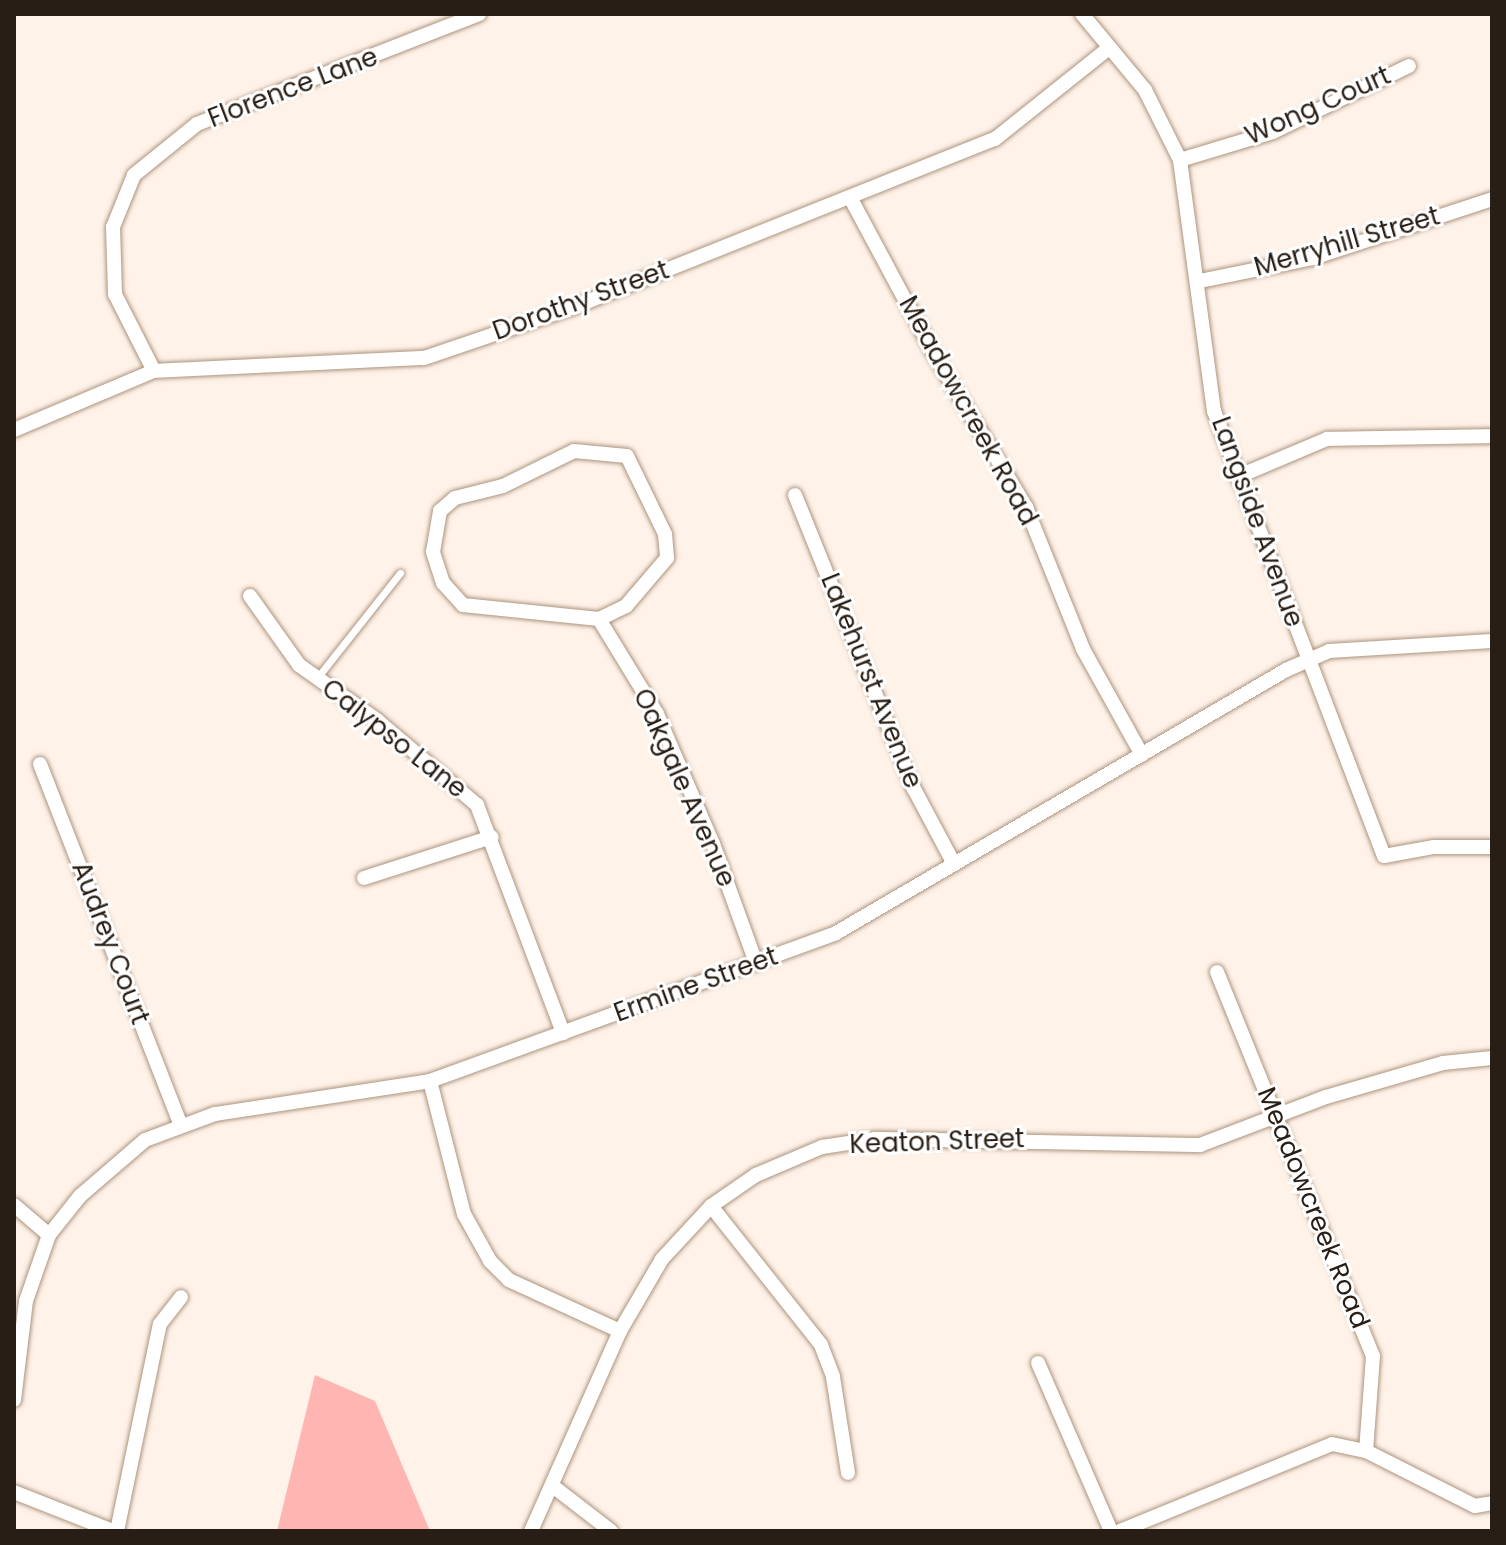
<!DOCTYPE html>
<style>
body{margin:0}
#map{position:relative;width:1506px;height:1545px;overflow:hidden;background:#fef2e9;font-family:Poppins,sans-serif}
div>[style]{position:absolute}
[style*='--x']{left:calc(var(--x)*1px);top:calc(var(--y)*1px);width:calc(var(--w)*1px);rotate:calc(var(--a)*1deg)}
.green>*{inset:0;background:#ffb5b1}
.roads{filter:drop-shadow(0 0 2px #ad947d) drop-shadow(0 0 2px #ad947d)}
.service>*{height:7px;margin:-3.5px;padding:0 3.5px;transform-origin:3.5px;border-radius:3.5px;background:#fff}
.minor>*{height:14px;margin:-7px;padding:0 7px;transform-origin:7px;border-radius:7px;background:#fff}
span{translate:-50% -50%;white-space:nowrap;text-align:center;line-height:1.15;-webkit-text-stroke:6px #fff;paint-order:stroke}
.street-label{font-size:26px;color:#281e15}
.frame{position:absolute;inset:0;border:16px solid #281e15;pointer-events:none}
</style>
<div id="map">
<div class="green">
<i style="clip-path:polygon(315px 1375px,375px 1401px,430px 1531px,277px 1531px)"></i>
</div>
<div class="roads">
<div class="service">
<i style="--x:317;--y:678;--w:134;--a:-51.7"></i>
</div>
<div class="minor">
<i style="--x:1082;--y:14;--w:99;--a:50.3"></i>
<i style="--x:1145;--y:90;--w:78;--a:63.4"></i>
<i style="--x:1180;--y:160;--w:253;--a:82.3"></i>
<i style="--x:1214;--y:411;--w:476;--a:69.1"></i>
<i style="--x:1384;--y:856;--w:51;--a:-10.2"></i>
<i style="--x:1434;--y:847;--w:58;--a:0"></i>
<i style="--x:1180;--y:160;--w:97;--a:-16.8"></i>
<i style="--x:1273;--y:132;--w:151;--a:-25.9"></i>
<i style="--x:851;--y:199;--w:176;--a:61.8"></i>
<i style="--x:934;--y:354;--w:179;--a:59"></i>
<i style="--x:1026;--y:507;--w:153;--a:68.1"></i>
<i style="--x:1083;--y:649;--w:121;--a:60.9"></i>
<i style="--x:1200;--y:281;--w:115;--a:-11.5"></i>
<i style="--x:1313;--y:258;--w:188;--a:-18.2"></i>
<i style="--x:154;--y:371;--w:86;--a:-116.9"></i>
<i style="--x:115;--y:294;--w:67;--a:-91.7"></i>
<i style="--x:113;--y:227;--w:56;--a:-68"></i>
<i style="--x:134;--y:175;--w:81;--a:-39"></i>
<i style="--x:197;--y:124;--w:303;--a:-21.3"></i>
<i style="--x:14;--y:430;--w:152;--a:-22.9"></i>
<i style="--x:154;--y:371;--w:270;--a:-2.8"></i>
<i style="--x:424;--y:358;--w:158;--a:-18.8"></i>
<i style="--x:574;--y:307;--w:453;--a:-21.8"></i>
<i style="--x:995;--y:139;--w:146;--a:-38.6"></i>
<i style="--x:574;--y:451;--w:53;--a:5.4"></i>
<i style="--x:627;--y:456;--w:87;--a:64"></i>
<i style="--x:665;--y:534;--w:24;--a:85"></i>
<i style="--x:667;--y:558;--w:63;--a:130.5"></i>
<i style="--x:626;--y:606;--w:30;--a:154"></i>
<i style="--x:599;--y:619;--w:137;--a:-174.1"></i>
<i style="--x:463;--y:605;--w:30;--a:-132"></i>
<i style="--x:443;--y:583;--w:33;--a:-108"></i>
<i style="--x:433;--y:552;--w:42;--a:-80.3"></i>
<i style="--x:440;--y:511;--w:20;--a:-41"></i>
<i style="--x:455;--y:498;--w:49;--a:-14"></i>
<i style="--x:503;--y:486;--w:79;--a:-26.2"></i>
<i style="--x:1237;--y:477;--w:98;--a:-22.9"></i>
<i style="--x:1327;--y:439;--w:165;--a:-1"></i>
<i style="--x:795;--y:495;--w:317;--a:68"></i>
<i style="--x:914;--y:789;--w:85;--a:61.9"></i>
<i style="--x:250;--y:596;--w:85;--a:54.6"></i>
<i style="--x:299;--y:665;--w:97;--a:35.3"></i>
<i style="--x:378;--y:721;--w:130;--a:40.3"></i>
<i style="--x:477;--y:805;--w:244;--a:69.3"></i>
<i style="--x:599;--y:619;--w:111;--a:58.6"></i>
<i style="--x:657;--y:714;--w:142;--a:66.7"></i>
<i style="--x:713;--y:844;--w:127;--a:70.1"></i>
<i style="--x:40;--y:764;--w:385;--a:68.7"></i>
<i style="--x:364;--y:878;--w:134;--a:-17.8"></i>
<i style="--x:1217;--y:972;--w:414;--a:67.9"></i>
<i style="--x:1373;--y:1356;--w:95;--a:94.2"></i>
<i style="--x:430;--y:1081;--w:137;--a:75.7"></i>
<i style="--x:464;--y:1214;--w:54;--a:61"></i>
<i style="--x:490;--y:1261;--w:27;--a:45"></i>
<i style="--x:509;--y:1280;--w:122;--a:24.7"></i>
<i style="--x:14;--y:1205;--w:46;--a:40.6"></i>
<i style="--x:711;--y:1206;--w:177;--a:51.6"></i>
<i style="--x:821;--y:1345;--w:34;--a:69"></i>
<i style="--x:833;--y:1377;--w:97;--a:81.1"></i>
<i style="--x:1038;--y:1363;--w:183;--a:66.5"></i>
<i style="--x:14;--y:1400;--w:100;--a:-83.1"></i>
<i style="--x:26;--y:1301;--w:70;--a:-70.8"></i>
<i style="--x:49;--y:1235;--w:50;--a:-51.5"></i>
<i style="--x:80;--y:1196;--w:86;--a:-40.7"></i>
<i style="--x:145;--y:1140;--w:75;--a:-20.4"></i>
<i style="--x:215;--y:1114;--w:218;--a:-8.7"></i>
<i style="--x:430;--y:1081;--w:432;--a:-20"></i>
<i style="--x:836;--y:933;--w:521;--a:-30.3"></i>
<i style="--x:1286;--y:670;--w:47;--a:-23.8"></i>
<i style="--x:1329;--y:651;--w:163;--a:-3.5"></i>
<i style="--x:554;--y:1487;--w:72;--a:37.7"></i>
<i style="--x:14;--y:1492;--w:106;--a:21.5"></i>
<i style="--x:117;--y:1531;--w:211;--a:-78.3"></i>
<i style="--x:160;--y:1324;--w:34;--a:-52"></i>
<i style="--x:531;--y:1531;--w:219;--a:-66"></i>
<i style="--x:620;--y:1331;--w:83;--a:-59.7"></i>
<i style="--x:662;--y:1259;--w:72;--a:-47.2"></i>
<i style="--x:711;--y:1206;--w:55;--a:-34.6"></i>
<i style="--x:756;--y:1175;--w:72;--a:-23"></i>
<i style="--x:822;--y:1147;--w:54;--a:-8.6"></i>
<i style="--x:875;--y:1139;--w:325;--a:1.1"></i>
<i style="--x:1200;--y:1145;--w:135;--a:-20.9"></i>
<i style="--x:1326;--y:1097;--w:122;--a:-16.2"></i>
<i style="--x:1443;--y:1063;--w:49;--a:-5.8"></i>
<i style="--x:1120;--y:1531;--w:229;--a:-22.3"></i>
<i style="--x:1332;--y:1444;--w:35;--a:12"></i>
<i style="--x:1366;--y:1451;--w:122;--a:26.8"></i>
<i style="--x:1475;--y:1506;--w:17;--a:-10"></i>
</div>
</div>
<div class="street-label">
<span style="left:293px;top:88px;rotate:-21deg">Florence Lane</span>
<span style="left:1318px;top:106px;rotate:-24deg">Wong Court</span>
<span style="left:1347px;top:242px;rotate:-16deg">Merryhill Street</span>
<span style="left:581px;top:301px;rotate:-20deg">Dorothy Street</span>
<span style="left:968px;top:411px;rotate:61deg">Meadowcreek Road</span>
<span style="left:1257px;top:522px;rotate:70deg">Langside Avenue</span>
<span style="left:871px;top:681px;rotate:68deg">Lakehurst Avenue</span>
<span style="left:394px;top:739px;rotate:38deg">Calypso Lane</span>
<span style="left:684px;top:788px;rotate:66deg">Oakgale Avenue</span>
<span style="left:110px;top:943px;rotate:69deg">Audrey Court</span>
<span style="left:696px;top:985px;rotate:-20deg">Ermine Street</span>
<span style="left:937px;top:1142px;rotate:-2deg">Keaton Street</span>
<span style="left:1313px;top:1208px;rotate:68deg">Meadowcreek Road</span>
</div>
<div class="frame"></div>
</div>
